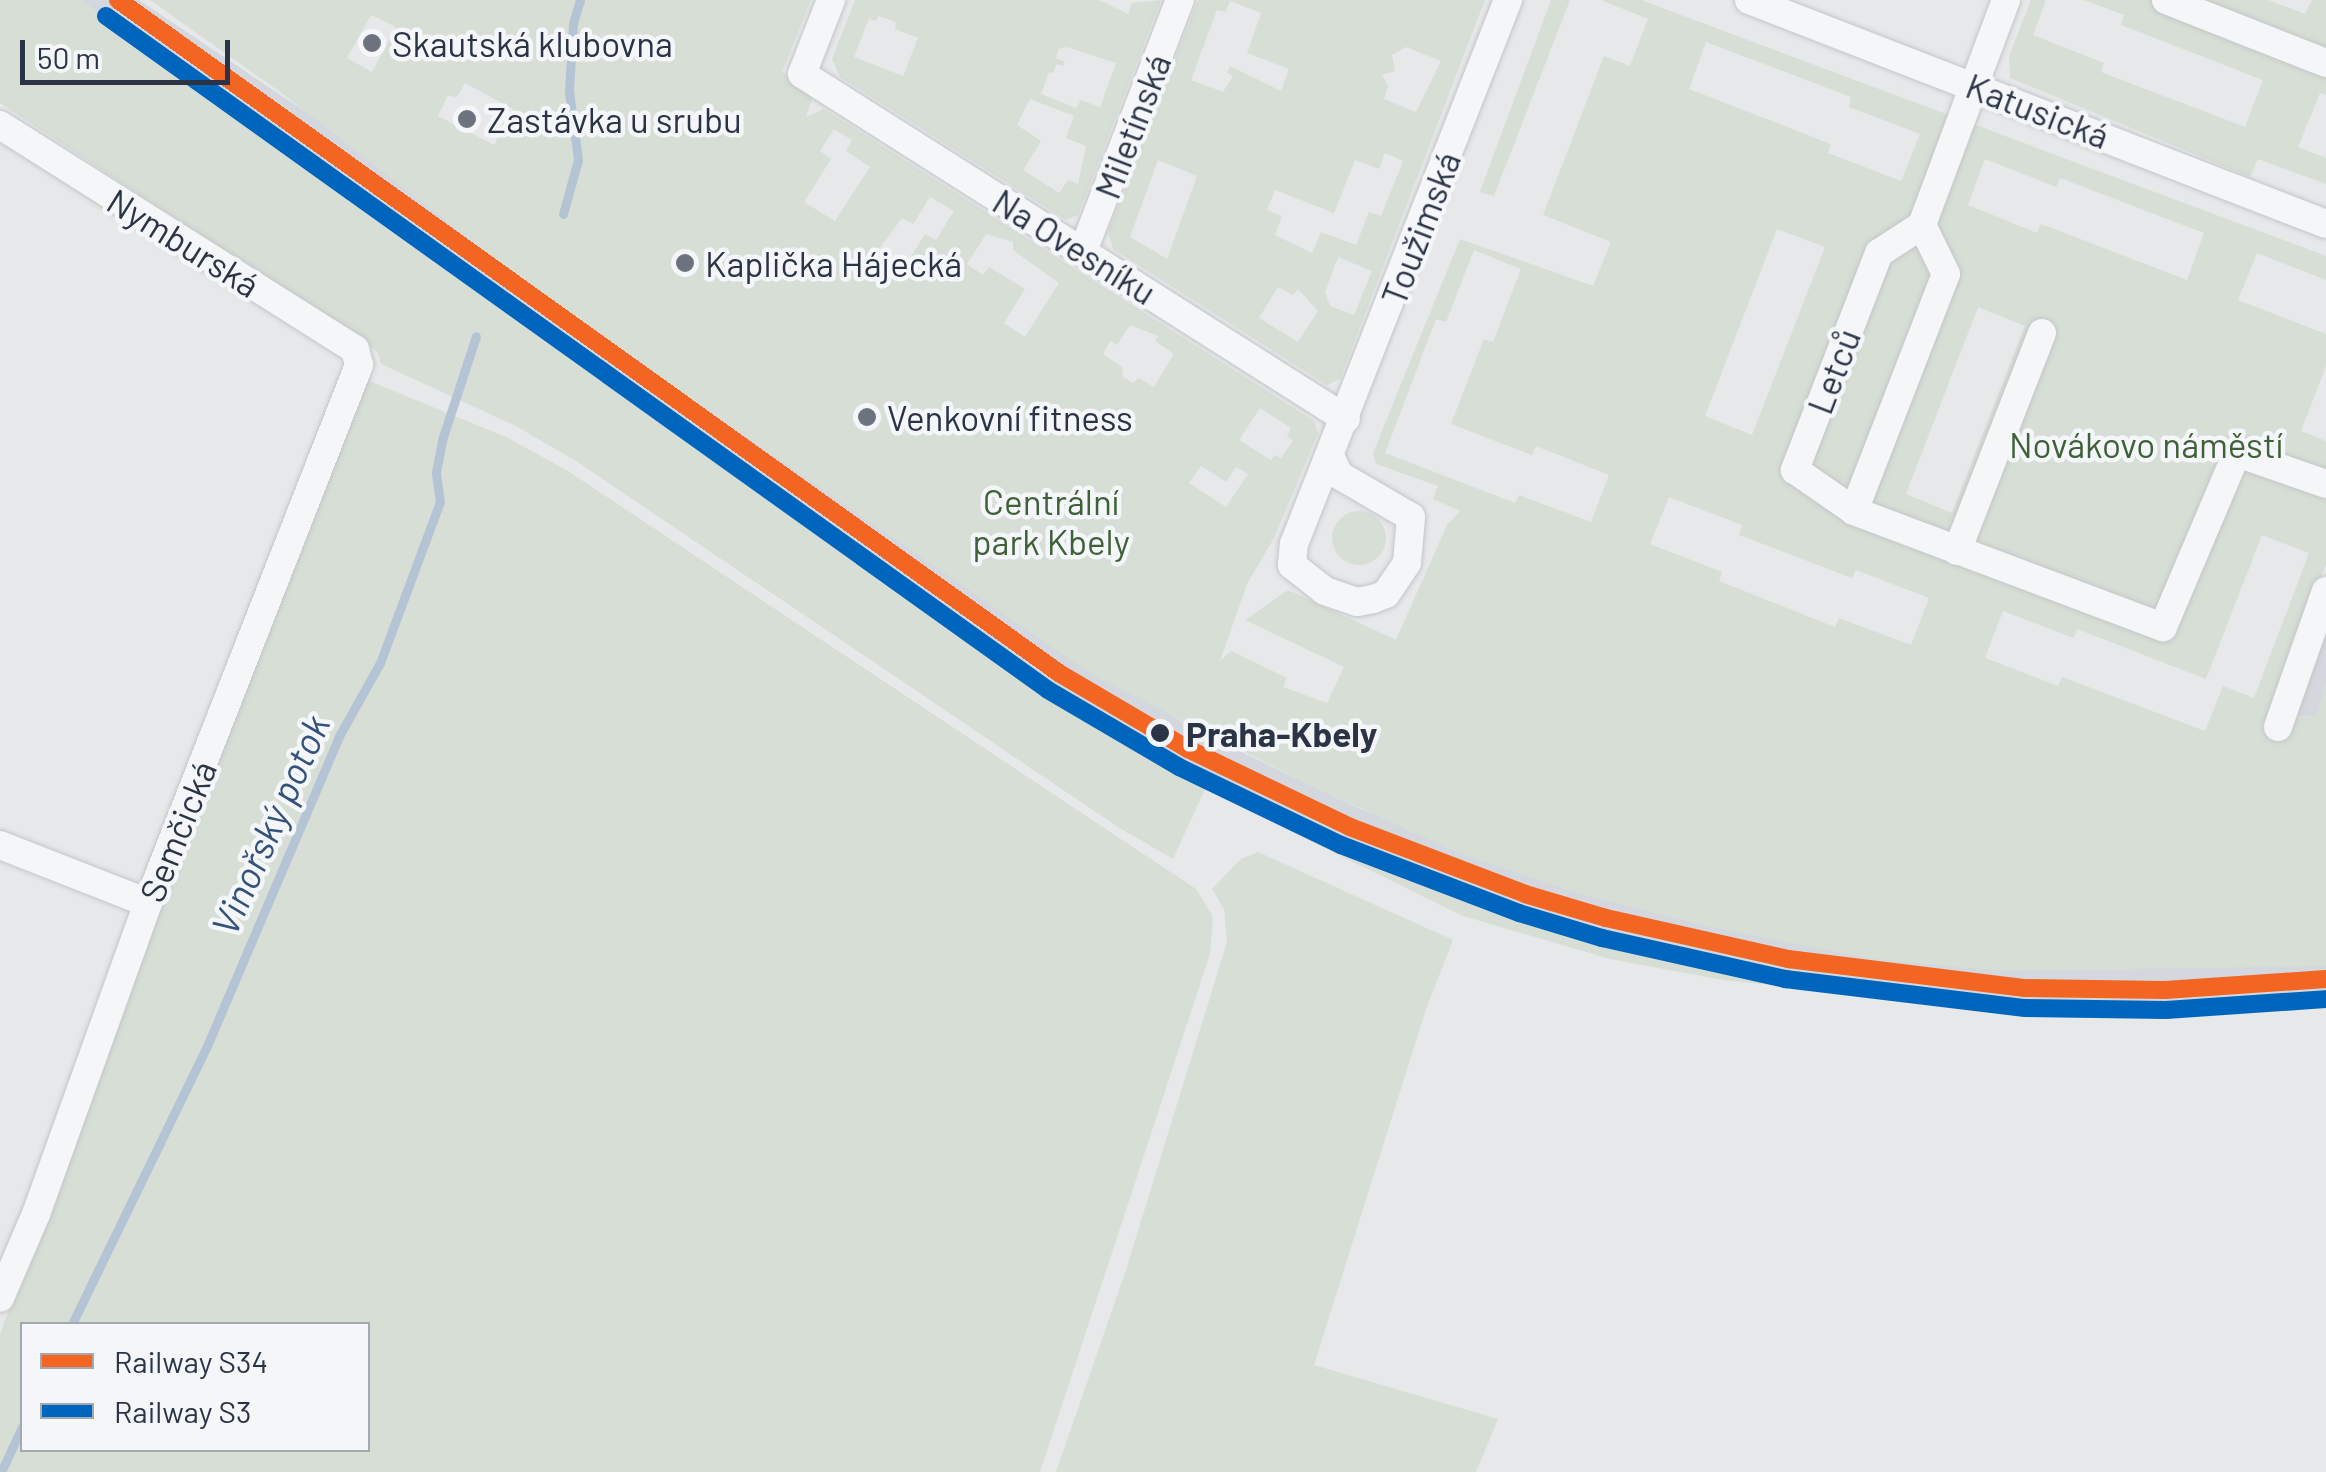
<!DOCTYPE html>
<meta charset="utf-8">
<style>
body{margin:0}
#map{position:relative;width:2326px;height:1472px;overflow:hidden;background:#e6e8ea;font-family:Barlow,sans-serif}
div>[style]{position:absolute}
[style*='--x']{left:calc(var(--x)*1px);top:calc(var(--y)*1px);width:calc(var(--w)*1px);rotate:calc(var(--a)*1deg)}
.built>*{inset:0;background:#d4d7dd}
.green>*{inset:0;background:#d6ded6}
.round{border-radius:50%}
.stream>*{height:9px;margin:-4.5px;padding:0 4.5px;transform-origin:4.5px;border-radius:4.5px;background:#b4c4d5}
.roads{filter:drop-shadow(0 0 2px #c4c6c8) drop-shadow(0 0 2px #c4c6c8)}
.minor>*{height:28px;margin:-14px;padding:0 14px;transform-origin:14px;border-radius:14px;background:#f5f6f7}
.rail-1>*{height:18px;margin:-9px;padding:0 9px;transform-origin:9px;border-radius:9px;background:#f26522}
.rail-2>*{height:18px;margin:-9px;padding:0 9px;transform-origin:9px;border-radius:9px;background:#0065bd}
.dots>*{width:28px;height:28px;translate:-50% -50%;box-sizing:border-box;border:5px solid #f4f6f9;border-radius:50%}
span{translate:-50% -50%;white-space:nowrap;text-align:center;line-height:1.15;-webkit-text-stroke:9px #f4f6f9;paint-order:stroke}
.poi-label{font-size:35px;color:#2b3445}
.left{translate:0 -50%;text-align:left}
.street-label{font-size:35px;color:#2b3445}
.park-label{font-size:35px;color:#3f6138}
.stop-label{font-size:35px;color:#2b3445;font-weight:700}
.water-label{font-size:38px;color:#34527a;font-style:italic}
.legend{position:absolute;left:20px;top:1322px;width:350px;height:130px;box-sizing:border-box;background:#f4f6f9;border:2px solid #a4a8b1;margin:0;padding:12px 18px;list-style:none;font-size:30px;color:#2b3445}
.legend li{display:flex;align-items:center;gap:20px;height:50px}
.legend b{width:50px;border:2px solid #a4a8b1}
.scale{position:absolute;left:20px;top:40px;width:210px;height:45px;box-sizing:border-box;border:5px solid #2b3445;border-top:0;padding-left:12px;font-size:30px;line-height:35px;white-space:nowrap;color:#2b3445;-webkit-text-stroke:8px #f4f6f9;paint-order:stroke}
</style>
<div id="map">
<div class="built">
<i style="clip-path:polygon(80px 0,139px 0,425px 192px,1070px 655px,1198px 731px,1358px 808px,1444px 842px,2326px 958px,2326px 999px,2074px 1008px,1785px 980px,1601px 938px,1519px 914px,1342px 846px,1146px 750px,1048px 690px)"></i>
<i style="clip-path:polygon(2326px 622px,2326px 686px,2316px 716px,2288px 717px)"></i>
</div>
<div class="green">
<i style="clip-path:polygon(0 0,80px 0,1048px 690px,1146px 750px,1342px 846px,1519px 914px,1601px 938px,1785px 980px,2074px 1008px,2326px 999px,2326px 1006px,2074px 1017px,1723px 980px,1610px 959px,1463px 916px,1205px 789px,1173px 859px,1118px 827px,576px 461px,514px 425px,381px 364px,377px 351px,0 103px)"></i>
<i style="clip-path:polygon(evenodd,150px 0,811px 0,782px 72px,813px 96px,806px 117px,824px 109px,1314px 421px,1318px 433px,1274px 538px,1247px 584px,1220px 661px,1231px 651px,1287px 678px,1283px 687px,1327px 703px,1344px 667px,1245px 620px,1288px 590px,1396px 640px,1447px 525px,1460px 511px,1433px 499px,1438px 486px,1376px 464px,1373px 453px,1460px 239px,1593px 286px,1611px 242px,1543px 215px,1604px 56px,1630px 66px,1648px 19px,1601px 0,1641px 0,2326px 256px,2326px 280px,2257px 253px,2238px 300px,2326px 334px,2326px 366px,2301px 431px,2326px 441px,2326px 564px,2269px 719px,2316px 716px,2326px 686px,2326px 966px,2000px 971px,1867px 958px,1705px 926px,1573px 892px,1456px 852px,1318px 789px,1094px 676px,553px 304px,280px 92px,150px 0,371px 15px,396px 27px,372px 72px,347px 58px,371px 15px,150px 0,1706px 42px,1851px 97px,1849px 107px,1920px 134px,1901px 181px,1828px 153px,1831px 144px,1689px 89px,1706px 42px,150px 0,465px 83px,513px 109px,494px 145px,438px 116px,448px 95px,456px 98px,465px 83px,150px 0,834px 129px,852px 140px,846px 151px,870px 167px,835px 221px,804px 202px,831px 159px,820px 151px,834px 129px,150px 0,1985px 159px,2056px 187px,2060px 178px,2204px 233px,2187px 280px,2041px 224px,2037px 233px,1968px 205px,1985px 159px,150px 0,930px 197px,954px 211px,936px 240px,925px 234px,905px 266px,897px 261px,894px 266px,875px 254px,902px 218px,913px 224px,930px 197px,150px 0,1777px 229px,1825px 247px,1752px 435px,1705px 416px,1777px 229px,150px 0,986px 234px,1013px 242px,1013px 250px,1059px 283px,1025px 337px,1004px 323px,1025px 289px,989px 267px,983px 275px,967px 264px,986px 234px,150px 0,1474px 250px,1521px 269px,1493px 342px,1484px 339px,1451px 424px,1532px 455px,1536px 446px,1609px 475px,1591px 522px,1519px 495px,1515px 503px,1385px 453px,1436px 319px,1446px 322px,1474px 250px,150px 0,1978px 307px,2025px 326px,1952px 513px,1906px 494px,1978px 307px,150px 0,1130px 325px,1158px 336px,1155px 341px,1174px 354px,1154px 387px,1139px 378px,1133px 383px,1122px 376px,1123px 368px,1103px 354px,1110px 341px,1117px 345px,1130px 325px,150px 0,1260px 408px,1291px 428px,1287px 436px,1293px 441px,1281px 458px,1275px 455px,1271px 460px,1239px 440px,1260px 408px,150px 0,1201px 466px,1226px 482px,1236px 467px,1248px 474px,1226px 507px,1189px 483px,1201px 466px,150px 0,1669px 497px,1742px 525px,1739px 535px,1852px 578px,1856px 570px,1929px 598px,1911px 645px,1839px 618px,1835px 627px,1719px 581px,1722px 572px,1650px 544px,1669px 497px,150px 0,2262px 535px,2309px 553px,2254px 698px,2223px 686px,2205px 731px,2062px 677px,2058px 686px,1985px 658px,2003px 611px,2074px 638px,2077px 629px,2206px 679px,2262px 535px)"></i>
<i style="clip-path:polygon(evenodd,855px 0,1099px 0,1128px 14px,1132px 3px,1161px 0,1078px 215px,1066px 220px,840px 77px,832px 59px,855px 0,879px 16px,896px 22px,895px 29px,918px 38px,903px 76px,854px 57px,869px 19px,876px 21px,879px 16px,855px 0,1067px 47px,1116px 63px,1100px 107px,1081px 100px,1076px 108px,1041px 94px,1049px 72px,1053px 73px,1057px 64px,1063px 66px,1065px 62px,1056px 58px,1059px 49px,1067px 47px,855px 0,1030px 99px,1074px 116px,1066px 138px,1086px 146px,1078px 184px,1068px 180px,1059px 193px,1023px 170px,1041px 141px,1017px 125px,1030px 99px)"></i>
<i style="clip-path:polygon(evenodd,1198px 0,1485px 0,1340px 379px,1327px 385px,1113px 249px,1108px 232px,1198px 0,1230px 1px,1261px 13px,1247px 53px,1289px 69px,1281px 91px,1230px 66px,1227px 73px,1233px 76px,1223px 92px,1191px 80px,1217px 10px,1225px 12px,1230px 1px,1198px 0,1406px 47px,1441px 61px,1416px 112px,1384px 99px,1388px 86px,1382px 75px,1395px 71px,1392px 55px,1406px 47px,1198px 0,1385px 153px,1403px 161px,1381px 216px,1369px 212px,1356px 245px,1321px 232px,1312px 253px,1275px 235px,1282px 216px,1267px 210px,1275px 190px,1334px 213px,1355px 160px,1379px 169px,1385px 153px,1198px 0,1158px 160px,1197px 176px,1167px 259px,1130px 237px,1158px 160px,1198px 0,1338px 257px,1372px 271px,1354px 315px,1330px 306px,1325px 292px,1338px 257px,1198px 0,1278px 287px,1293px 295px,1298px 289px,1318px 311px,1298px 342px,1259px 318px,1278px 287px)"></i>
<i style="clip-path:polygon(1551px 0,1570px 0,1494px 196px,1480px 192px)"></i>
<i style="clip-path:polygon(2031px 0,2046px 0,2033px 35px,2104px 63px,2101px 72px,2245px 127px,2263px 80px,2121px 25px,2124px 15px,2084px 0,2268px 0,2305px 14px,2312px 0,2326px 0,2326px 95px,2320px 93px,2298px 147px,2326px 158px,2326px 184px,2258px 159px,2250px 177px,2010px 78px,2009px 56px)"></i>
<i style="clip-path:polygon(evenodd,367px 380px,506px 437px,568px 471px,1196px 889px,1213px 917px,1210px 954px,1040px 1472px,0 1472px,0 1334px,151px 927px,367px 380px,22px 1324px,368px 1324px,368px 1450px,22px 1450px,22px 1324px)"></i>
<i class="round" style="left:1332px;top:511px;width:54px;height:54px"></i>
<i style="clip-path:polygon(1258px 852px,1453px 940px,1426px 1009px,1314px 1365px,1498px 1419px,1476px 1472px,1056px 1472px,1126px 1270px,1227px 942px,1224px 909px,1212px 889px,1241px 859px)"></i>
</div>
<div class="stream">
<i style="--x:563;--y:214;--w:56;--a:-74.5"></i>
<i style="--x:578;--y:160;--w:70;--a:-97.4"></i>
<i style="--x:569;--y:91;--w:68;--a:-86.6"></i>
<i style="--x:573;--y:23;--w:24;--a:-73"></i>
<i style="--x:72;--y:1324;--w:309;--a:-64.1"></i>
<i style="--x:207;--y:1046;--w:337;--a:-66.9"></i>
<i style="--x:339;--y:736;--w:84;--a:-60.7"></i>
<i style="--x:380;--y:663;--w:172;--a:-69.6"></i>
<i style="--x:440;--y:502;--w:30;--a:-98"></i>
<i style="--x:436;--y:472;--w:33;--a:-79"></i>
<i style="--x:442;--y:440;--w:109;--a:-71.9"></i>
<i style="--x:1;--y:1472;--w:50;--a:-65"></i>
</div>
<div class="roads">
<div class="minor">
<i style="--x:831;--y:0;--w:79;--a:111.4"></i>
<i style="--x:802;--y:74;--w:644;--a:32.38"></i>
<i style="--x:1749;--y:0;--w:619;--a:21.22"></i>
<i style="--x:2006;--y:0;--w:240;--a:110.5"></i>
<i style="--x:1922;--y:225;--w:51;--a:146.9"></i>
<i style="--x:1879;--y:253;--w:233;--a:111.2"></i>
<i style="--x:1795;--y:470;--w:72;--a:34.8"></i>
<i style="--x:1854;--y:511;--w:330;--a:20.6"></i>
<i style="--x:2163;--y:627;--w:189;--a:-67"></i>
<i style="--x:2237;--y:453;--w:94;--a:19.2"></i>
<i style="--x:2166;--y:0;--w:172;--a:21.5"></i>
<i style="--x:0;--y:125;--w:420;--a:32.3"></i>
<i style="--x:355;--y:349;--w:16;--a:76"></i>
<i style="--x:359;--y:365;--w:578;--a:111.41"></i>
<i style="--x:148;--y:903;--w:331;--a:109.8"></i>
<i style="--x:36;--y:1214;--w:91;--a:113.2"></i>
<i style="--x:1083;--y:251;--w:269;--a:-68.9"></i>
<i style="--x:1330;--y:456;--w:21;--a:65"></i>
<i style="--x:1339;--y:475;--w:83;--a:30.3"></i>
<i style="--x:1411;--y:517;--w:46;--a:95"></i>
<i style="--x:1407;--y:563;--w:37;--a:124"></i>
<i style="--x:1386;--y:594;--w:14;--a:159"></i>
<i style="--x:1373;--y:599;--w:16;--a:169"></i>
<i style="--x:1357;--y:602;--w:34;--a:-161"></i>
<i style="--x:1325;--y:591;--w:42;--a:-141.8"></i>
<i style="--x:1292;--y:565;--w:21;--a:-85"></i>
<i style="--x:1294;--y:544;--w:585;--a:-68.53"></i>
<i style="--x:1854;--y:511;--w:254;--a:-68.8"></i>
<i style="--x:1946;--y:274;--w:55;--a:-116.1"></i>
<i style="--x:1957;--y:551;--w:234;--a:-68.7"></i>
<i style="--x:2278;--y:727;--w:144;--a:-70.6"></i>
<i style="--x:0;--y:845;--w:159;--a:21.4"></i>
</div>
</div>
<div class="rail-1">
<i style="--x:118;--y:0;--w:1157;--a:35.57"></i>
<i style="--x:1059;--y:673;--w:150;--a:30.5"></i>
<i style="--x:1188;--y:749;--w:180;--a:25.7"></i>
<i style="--x:1350;--y:827;--w:187;--a:20.9"></i>
<i style="--x:1525;--y:894;--w:84;--a:16.5"></i>
<i style="--x:1606;--y:918;--w:187;--a:12.7"></i>
<i style="--x:1788;--y:959;--w:239;--a:7"></i>
<i style="--x:2025;--y:988;--w:140;--a:0.8"></i>
<i style="--x:2165;--y:990;--w:161;--a:-3.9"></i>
</div>
<div class="rail-2">
<i style="--x:106;--y:16;--w:1158;--a:35.58"></i>
<i style="--x:1048;--y:690;--w:152;--a:30.4"></i>
<i style="--x:1179;--y:767;--w:180;--a:25.7"></i>
<i style="--x:1341;--y:845;--w:191;--a:20.9"></i>
<i style="--x:1519;--y:913;--w:87;--a:16.8"></i>
<i style="--x:1602;--y:938;--w:188;--a:12.6"></i>
<i style="--x:1785;--y:979;--w:242;--a:6.9"></i>
<i style="--x:2025;--y:1008;--w:141;--a:0.8"></i>
<i style="--x:2166;--y:1010;--w:160;--a:-3.9"></i>
</div>
<div class="dots">
<i style="left:372px;top:43px;background:#6c737f"></i>
<i style="left:467px;top:119px;background:#6c737f"></i>
<i style="left:685px;top:263px;background:#6c737f"></i>
<i style="left:867px;top:417px;background:#6c737f"></i>
<i style="left:1160px;top:733px;background:#2b3445"></i>
</div>
<div class="poi-label">
<span class="left" style="left:392px;top:43px">Skautská klubovna</span>
<span class="left" style="left:487px;top:119px">Zastávka u srubu</span>
<span class="left" style="left:705px;top:263px">Kaplička Hájecká</span>
<span class="left" style="left:887px;top:417px">Venkovní fitness</span>
</div>
<div class="street-label">
<span style="left:2038px;top:110px;rotate:21deg">Katusická</span>
<span style="left:1132px;top:126px;rotate:-69deg">Miletínská</span>
<span style="left:1420px;top:228px;rotate:-69deg">Toužimská</span>
<span style="left:184px;top:242px;rotate:32deg">Nymburská</span>
<span style="left:1075px;top:246px;rotate:32deg">Na Ovesníku</span>
<span style="left:1833px;top:371px;rotate:-69deg">Letců</span>
<span style="left:177px;top:831px;rotate:-68deg">Semčická</span>
</div>
<div class="park-label">
<span style="left:2146px;top:444px">Novákovo náměstí</span>
<span style="left:1051px;top:521px">Centrální<br>park Kbely</span>
</div>
<div class="stop-label">
<span class="left" style="left:1186px;top:733px">Praha-Kbely</span>
</div>
<div class="water-label">
<span style="left:270px;top:825px;rotate:-66deg">Vinořský potok</span>
</div>
<ul class="legend">
<li><b style="height:12px;background:#f26522"></b>Railway S34</li>
<li><b style="height:12px;background:#0065bd"></b>Railway S3</li>
</ul>
<div class="scale">50 m</div>
</div>
